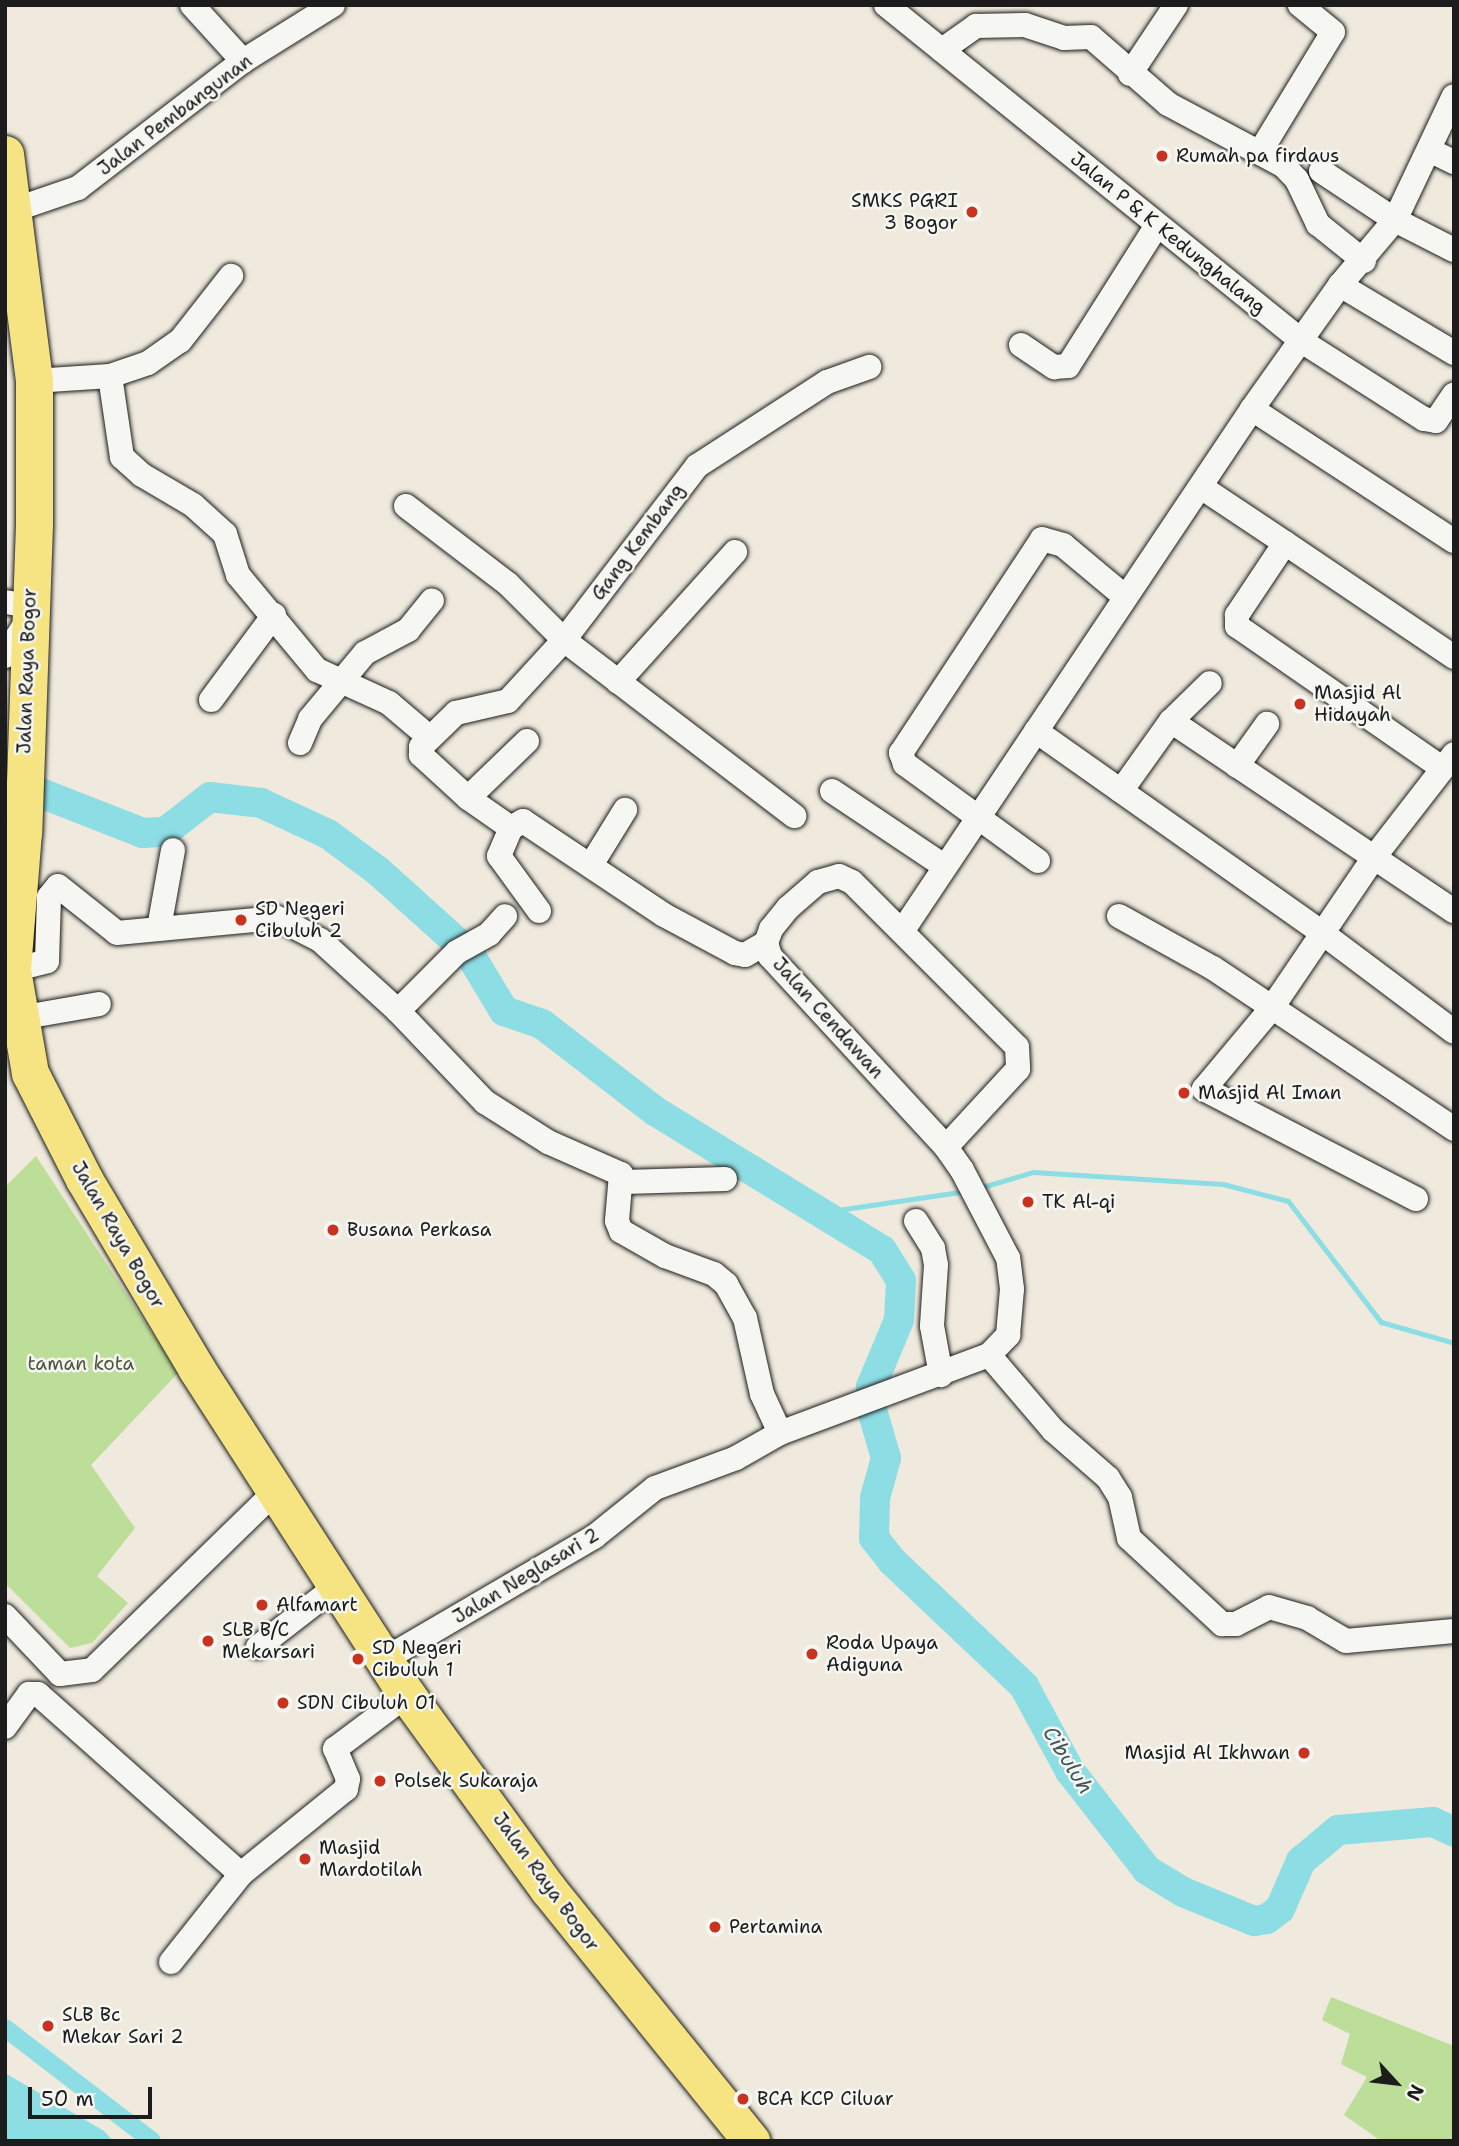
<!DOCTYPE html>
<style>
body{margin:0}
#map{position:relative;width:1459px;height:2146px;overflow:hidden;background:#efeadd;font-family:"Shantell Sans",sans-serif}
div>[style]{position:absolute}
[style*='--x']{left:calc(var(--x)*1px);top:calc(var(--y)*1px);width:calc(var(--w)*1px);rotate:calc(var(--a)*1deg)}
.green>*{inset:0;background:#bcde98}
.water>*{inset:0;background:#8cdde4}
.stream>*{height:5px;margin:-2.5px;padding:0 2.5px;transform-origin:2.5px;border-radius:2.5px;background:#8cdde4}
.canal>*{height:18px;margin:-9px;padding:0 9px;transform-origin:9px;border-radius:9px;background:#8cdde4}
.river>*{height:30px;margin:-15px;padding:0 15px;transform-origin:15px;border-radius:15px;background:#8cdde4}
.roads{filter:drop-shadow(0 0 2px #1c1c1c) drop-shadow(0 0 2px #1c1c1c)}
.minor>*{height:24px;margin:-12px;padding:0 12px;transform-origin:12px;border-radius:12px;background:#f6f6f2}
.highway>*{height:37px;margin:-18.5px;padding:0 18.5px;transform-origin:18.5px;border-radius:18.5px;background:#f6e381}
.dots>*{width:19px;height:19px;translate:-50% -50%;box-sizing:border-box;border:4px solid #f6f6f2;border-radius:50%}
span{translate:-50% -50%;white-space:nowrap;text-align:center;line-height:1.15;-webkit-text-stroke:5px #f6f6f2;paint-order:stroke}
.street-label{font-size:19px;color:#1c1c1c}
.poi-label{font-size:19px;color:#1c1c1c}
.left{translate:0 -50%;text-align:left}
.right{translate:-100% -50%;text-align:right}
.park-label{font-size:19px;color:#4c5641}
.water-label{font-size:21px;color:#3e5658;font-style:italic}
.frame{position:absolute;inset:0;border:7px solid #1c1c1c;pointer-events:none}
.north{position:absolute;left:1361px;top:2048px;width:70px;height:70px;-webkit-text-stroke:5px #f6f6f2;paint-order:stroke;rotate:117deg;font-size:19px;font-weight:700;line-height:28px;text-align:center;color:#1c1c1c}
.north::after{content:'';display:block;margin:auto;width:24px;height:32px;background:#1c1c1c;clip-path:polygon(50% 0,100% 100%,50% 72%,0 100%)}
.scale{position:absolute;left:28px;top:2087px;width:124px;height:32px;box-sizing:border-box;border:4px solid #1c1c1c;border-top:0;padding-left:9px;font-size:21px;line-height:24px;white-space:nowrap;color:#1c1c1c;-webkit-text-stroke:5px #f6f6f2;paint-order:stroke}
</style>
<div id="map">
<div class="green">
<i style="clip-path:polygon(36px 1156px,178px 1373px,91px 1465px,135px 1528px,97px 1576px,128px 1603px,92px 1643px,70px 1648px,5px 1583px,5px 1187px)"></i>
<i style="clip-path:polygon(1331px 1997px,1454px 2046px,1454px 2141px,1381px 2141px,1344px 2115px,1367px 2077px,1341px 2064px,1350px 2034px,1322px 2020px)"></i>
</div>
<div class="water">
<i style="clip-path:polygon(5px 2073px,104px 2131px,113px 2141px,5px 2141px)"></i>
</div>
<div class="stream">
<i style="--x:979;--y:1188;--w:56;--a:-16.5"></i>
<i style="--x:1033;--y:1172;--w:190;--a:3.6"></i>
<i style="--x:1223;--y:1184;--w:67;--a:14.7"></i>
<i style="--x:1288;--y:1201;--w:153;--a:52.5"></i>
<i style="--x:1381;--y:1322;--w:76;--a:16"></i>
<i style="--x:824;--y:1212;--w:144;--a:-8.4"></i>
</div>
<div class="canal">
<i style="--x:5;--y:2028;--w:185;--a:37.5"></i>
</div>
<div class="river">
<i style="--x:5;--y:779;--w:148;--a:21.4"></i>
<i style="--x:143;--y:833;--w:22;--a:-3"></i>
<i style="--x:165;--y:832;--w:57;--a:-37.9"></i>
<i style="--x:210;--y:797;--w:51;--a:6.7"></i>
<i style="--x:261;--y:803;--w:74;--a:24.8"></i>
<i style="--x:328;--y:834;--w:62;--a:36.5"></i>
<i style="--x:378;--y:871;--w:122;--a:42"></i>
<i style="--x:469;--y:953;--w:68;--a:58.9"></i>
<i style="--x:504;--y:1011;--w:40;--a:18.9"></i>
<i style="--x:542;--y:1024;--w:143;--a:37.6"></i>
<i style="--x:655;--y:1111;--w:266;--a:31.5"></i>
<i style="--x:882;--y:1250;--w:36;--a:58"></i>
<i style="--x:901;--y:1281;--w:39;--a:93"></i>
<i style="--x:899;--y:1320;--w:73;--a:112.7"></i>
<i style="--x:871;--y:1387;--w:23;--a:88"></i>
<i style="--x:872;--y:1410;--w:50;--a:73.7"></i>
<i style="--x:886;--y:1458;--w:41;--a:105.4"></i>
<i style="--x:875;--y:1498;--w:40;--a:91.4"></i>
<i style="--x:874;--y:1538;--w:29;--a:52"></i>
<i style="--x:892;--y:1561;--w:182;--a:43.4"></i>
<i style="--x:1024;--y:1686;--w:97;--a:61.6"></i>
<i style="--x:1070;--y:1771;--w:125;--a:52.1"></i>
<i style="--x:1147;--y:1870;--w:42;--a:31.4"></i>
<i style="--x:1183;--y:1892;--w:77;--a:22.2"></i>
<i style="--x:1254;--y:1921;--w:13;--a:-9"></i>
<i style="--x:1267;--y:1919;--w:16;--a:-38"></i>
<i style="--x:1280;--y:1909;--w:52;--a:-66.4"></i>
<i style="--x:1301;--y:1861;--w:48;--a:-40"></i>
<i style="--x:1338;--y:1830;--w:95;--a:-4.8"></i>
<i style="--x:1433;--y:1822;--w:23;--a:25"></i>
</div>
<div class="roads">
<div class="minor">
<i style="--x:192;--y:5;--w:76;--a:47.7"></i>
<i style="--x:886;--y:5;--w:536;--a:38.94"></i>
<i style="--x:1303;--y:342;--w:143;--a:32.5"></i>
<i style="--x:1424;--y:419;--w:12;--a:9"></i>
<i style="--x:1436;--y:421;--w:32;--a:-56"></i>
<i style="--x:942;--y:50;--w:42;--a:-35.2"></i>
<i style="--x:976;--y:26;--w:49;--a:-1.2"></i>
<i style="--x:1025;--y:25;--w:41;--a:18.4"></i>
<i style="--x:1064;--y:38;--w:27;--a:-2"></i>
<i style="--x:1091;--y:37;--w:102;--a:41"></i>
<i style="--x:1168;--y:104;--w:132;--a:28.1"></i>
<i style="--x:1284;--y:166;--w:19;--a:47"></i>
<i style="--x:1297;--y:180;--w:49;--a:64.5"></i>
<i style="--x:1318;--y:224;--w:59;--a:38.8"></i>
<i style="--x:1130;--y:74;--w:83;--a:-56.3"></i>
<i style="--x:1429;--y:150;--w:28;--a:26"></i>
<i style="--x:1260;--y:152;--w:140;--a:-58.7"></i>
<i style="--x:1333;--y:32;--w:43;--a:-140.7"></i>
<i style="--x:1321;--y:171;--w:89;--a:33.5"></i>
<i style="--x:1395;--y:220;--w:66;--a:27"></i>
<i style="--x:5;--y:213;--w:77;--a:-18.9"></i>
<i style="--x:78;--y:188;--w:208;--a:-37.6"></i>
<i style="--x:243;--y:61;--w:106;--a:-31.9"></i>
<i style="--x:1340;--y:285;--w:133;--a:30.8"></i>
<i style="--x:1021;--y:345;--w:40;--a:34"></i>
<i style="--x:1054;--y:367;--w:14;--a:-4"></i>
<i style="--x:1068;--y:366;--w:167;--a:-57.7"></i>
<i style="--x:110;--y:376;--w:82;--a:81.6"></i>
<i style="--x:122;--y:457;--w:27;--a:42"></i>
<i style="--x:142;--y:475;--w:59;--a:30.5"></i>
<i style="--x:193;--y:505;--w:43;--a:42.2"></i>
<i style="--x:225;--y:534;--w:43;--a:72.4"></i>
<i style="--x:238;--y:575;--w:124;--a:50.3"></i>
<i style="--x:317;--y:670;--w:79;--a:24.6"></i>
<i style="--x:389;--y:703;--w:52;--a:40.4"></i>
<i style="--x:34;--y:381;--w:76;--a:-3.8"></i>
<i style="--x:110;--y:376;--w:40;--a:-18.9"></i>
<i style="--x:148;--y:363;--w:39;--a:-35"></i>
<i style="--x:180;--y:341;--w:83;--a:-51.9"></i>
<i style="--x:1252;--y:409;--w:241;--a:33.2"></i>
<i style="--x:1201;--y:487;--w:101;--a:33.7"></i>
<i style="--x:1285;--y:543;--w:87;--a:123.7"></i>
<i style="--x:1237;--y:615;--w:11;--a:90"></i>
<i style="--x:1237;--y:626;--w:249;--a:34.7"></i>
<i style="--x:406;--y:506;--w:128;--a:37.4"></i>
<i style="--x:508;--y:584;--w:79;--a:45"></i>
<i style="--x:564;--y:640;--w:290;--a:37.4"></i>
<i style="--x:1285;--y:543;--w:204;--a:34"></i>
<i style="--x:5;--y:602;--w:24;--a:9"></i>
<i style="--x:5;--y:656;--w:45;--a:-57.7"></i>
<i style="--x:618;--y:682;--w:175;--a:-48"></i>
<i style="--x:211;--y:700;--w:106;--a:-53.5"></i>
<i style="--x:1171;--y:721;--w:341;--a:33.9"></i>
<i style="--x:1036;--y:731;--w:349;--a:35.2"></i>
<i style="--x:1321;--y:932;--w:166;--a:36.9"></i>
<i style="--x:300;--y:743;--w:26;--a:-67"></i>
<i style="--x:310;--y:719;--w:86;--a:-50.2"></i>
<i style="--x:365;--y:653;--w:49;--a:-28.1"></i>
<i style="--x:408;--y:630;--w:38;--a:-51"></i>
<i style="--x:1237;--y:766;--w:52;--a:-54.5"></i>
<i style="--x:832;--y:791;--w:135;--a:33.8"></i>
<i style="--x:1121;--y:791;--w:86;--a:-54.5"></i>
<i style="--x:1171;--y:721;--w:54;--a:-44.3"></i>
<i style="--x:468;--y:798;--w:82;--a:-44"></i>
<i style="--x:511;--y:828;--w:52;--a:-145.1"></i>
<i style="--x:468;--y:798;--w:64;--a:-137.5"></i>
<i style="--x:421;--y:755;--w:8;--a:-90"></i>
<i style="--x:421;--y:747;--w:49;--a:-44.2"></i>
<i style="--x:456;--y:713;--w:53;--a:-13"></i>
<i style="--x:508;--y:701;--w:83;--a:-47.4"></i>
<i style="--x:564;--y:640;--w:219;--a:-52.6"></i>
<i style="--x:697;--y:466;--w:155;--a:-32.9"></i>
<i style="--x:827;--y:382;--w:45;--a:-19.7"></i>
<i style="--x:1038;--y:861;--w:165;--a:-143.9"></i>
<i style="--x:905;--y:764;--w:12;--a:-110"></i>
<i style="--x:901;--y:753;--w:256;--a:-56.6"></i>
<i style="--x:1042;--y:539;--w:22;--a:16"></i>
<i style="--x:1063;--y:545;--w:80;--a:39.9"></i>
<i style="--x:591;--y:865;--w:65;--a:-58.3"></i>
<i style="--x:539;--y:911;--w:68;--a:-126"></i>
<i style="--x:499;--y:856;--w:30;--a:-67"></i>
<i style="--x:511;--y:828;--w:14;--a:-30"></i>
<i style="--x:523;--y:821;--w:169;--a:33.7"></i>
<i style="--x:664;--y:915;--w:81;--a:28.2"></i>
<i style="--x:735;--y:953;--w:10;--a:11"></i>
<i style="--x:745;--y:955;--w:24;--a:-30"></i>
<i style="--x:1119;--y:916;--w:107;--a:29"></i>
<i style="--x:1213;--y:968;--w:290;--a:33.7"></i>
<i style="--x:159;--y:928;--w:79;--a:-79.8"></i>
<i style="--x:903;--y:930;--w:627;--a:-56.18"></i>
<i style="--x:1252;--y:409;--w:152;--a:-54.6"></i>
<i style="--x:1340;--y:285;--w:85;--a:-49.8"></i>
<i style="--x:1395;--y:220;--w:137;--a:-64.6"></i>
<i style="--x:12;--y:970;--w:36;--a:-14"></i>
<i style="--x:47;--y:961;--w:64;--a:-88.2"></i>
<i style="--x:49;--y:897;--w:14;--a:-51"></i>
<i style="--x:58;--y:886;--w:75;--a:38.5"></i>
<i style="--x:117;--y:933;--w:161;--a:-5.4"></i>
<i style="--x:277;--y:918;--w:48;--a:27.1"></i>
<i style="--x:320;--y:940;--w:105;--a:42.3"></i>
<i style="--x:398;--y:1011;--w:126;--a:46.3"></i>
<i style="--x:485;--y:1102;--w:75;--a:32.4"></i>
<i style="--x:548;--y:1142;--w:80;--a:23.7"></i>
<i style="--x:621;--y:1174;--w:47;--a:94.9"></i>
<i style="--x:617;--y:1221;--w:11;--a:68"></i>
<i style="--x:621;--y:1231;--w:51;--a:29.6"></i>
<i style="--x:665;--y:1256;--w:52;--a:20.2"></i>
<i style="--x:714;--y:1274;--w:16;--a:40"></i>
<i style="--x:726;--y:1284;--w:39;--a:61"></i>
<i style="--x:745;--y:1318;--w:78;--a:77.4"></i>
<i style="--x:762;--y:1394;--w:43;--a:65.2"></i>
<i style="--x:398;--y:1011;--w:83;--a:-45"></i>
<i style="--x:457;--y:952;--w:37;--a:-29"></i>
<i style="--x:489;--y:934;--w:24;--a:-48"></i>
<i style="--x:19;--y:1018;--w:81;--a:-9.9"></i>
<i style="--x:624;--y:1182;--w:101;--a:-1.7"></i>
<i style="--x:1416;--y:1199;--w:239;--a:-152.6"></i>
<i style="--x:1204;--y:1089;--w:104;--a:-50.1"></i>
<i style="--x:1271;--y:1009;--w:185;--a:-55.8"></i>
<i style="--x:1375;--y:856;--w:129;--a:-52.2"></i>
<i style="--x:916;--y:1221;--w:32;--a:58"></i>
<i style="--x:933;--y:1248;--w:17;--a:80"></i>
<i style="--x:936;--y:1265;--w:61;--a:93.8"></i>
<i style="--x:932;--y:1326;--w:50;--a:79.6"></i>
<i style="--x:989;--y:1355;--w:99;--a:49.5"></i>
<i style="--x:1053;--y:1430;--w:73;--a:41.1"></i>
<i style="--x:1108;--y:1478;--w:22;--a:58"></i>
<i style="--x:1120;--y:1497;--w:42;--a:77.6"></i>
<i style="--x:1129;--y:1538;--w:127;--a:42.8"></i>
<i style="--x:1222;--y:1624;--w:14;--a:0"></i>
<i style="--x:1236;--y:1624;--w:37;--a:-27"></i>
<i style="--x:1269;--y:1607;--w:40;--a:16"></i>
<i style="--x:1307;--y:1618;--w:45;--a:30.5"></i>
<i style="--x:1346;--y:1641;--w:108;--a:-5.3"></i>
<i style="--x:5;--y:1616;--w:80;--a:46.5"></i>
<i style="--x:60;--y:1674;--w:32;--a:-7"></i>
<i style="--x:92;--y:1670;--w:255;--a:-44.2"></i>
<i style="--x:258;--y:1647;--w:100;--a:-37.7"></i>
<i style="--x:385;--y:1659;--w:242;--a:-30.3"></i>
<i style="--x:594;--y:1537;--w:78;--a:-38.8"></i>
<i style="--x:655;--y:1488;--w:86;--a:-20.3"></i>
<i style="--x:736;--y:1458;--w:51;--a:-29.6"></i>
<i style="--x:780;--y:1433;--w:223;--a:-20.5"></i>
<i style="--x:989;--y:1355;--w:28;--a:-46"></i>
<i style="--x:1008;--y:1335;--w:46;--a:-85"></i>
<i style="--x:1012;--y:1289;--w:31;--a:-97"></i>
<i style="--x:1008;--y:1258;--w:99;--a:-117.6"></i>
<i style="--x:962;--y:1170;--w:28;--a:-125"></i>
<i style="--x:946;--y:1147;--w:260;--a:-132.7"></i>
<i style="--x:770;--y:956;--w:14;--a:-107"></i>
<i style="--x:766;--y:943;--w:15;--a:-70"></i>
<i style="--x:771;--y:929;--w:27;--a:-51"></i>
<i style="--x:788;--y:908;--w:40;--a:-41"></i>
<i style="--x:818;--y:882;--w:22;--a:-16"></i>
<i style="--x:839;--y:876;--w:14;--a:25"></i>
<i style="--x:852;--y:882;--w:233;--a:45"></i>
<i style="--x:1017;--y:1047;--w:22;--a:87"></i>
<i style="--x:1018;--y:1069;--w:106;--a:132.7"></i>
<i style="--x:5;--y:1727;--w:41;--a:-54"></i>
<i style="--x:29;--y:1694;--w:9;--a:0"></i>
<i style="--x:38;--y:1694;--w:271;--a:41.6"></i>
<i style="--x:171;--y:1962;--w:112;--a:-51.5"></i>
<i style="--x:241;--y:1874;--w:135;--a:-39"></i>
<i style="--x:346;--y:1789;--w:10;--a:-79"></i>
<i style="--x:348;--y:1779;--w:33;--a:-113"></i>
<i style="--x:335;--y:1749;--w:90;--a:-36.9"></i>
</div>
<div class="highway">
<i style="--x:5;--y:154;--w:229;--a:82.7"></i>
<i style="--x:34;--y:381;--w:143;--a:90"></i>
<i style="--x:34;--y:524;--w:308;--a:92"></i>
<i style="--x:23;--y:832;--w:138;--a:94.6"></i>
<i style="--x:12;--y:970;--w:105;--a:80.1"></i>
<i style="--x:30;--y:1073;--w:119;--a:63"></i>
<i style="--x:84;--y:1179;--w:220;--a:59.3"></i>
<i style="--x:196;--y:1368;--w:389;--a:57.2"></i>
<i style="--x:407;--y:1695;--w:240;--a:54"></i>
<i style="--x:548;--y:1889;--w:324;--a:51.1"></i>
</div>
</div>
<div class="dots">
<i style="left:1162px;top:156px;background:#c8321e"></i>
<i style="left:972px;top:212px;background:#c8321e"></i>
<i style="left:1300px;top:704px;background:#c8321e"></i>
<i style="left:241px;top:920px;background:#c8321e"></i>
<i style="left:1184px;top:1093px;background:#c8321e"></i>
<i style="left:1028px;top:1202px;background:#c8321e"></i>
<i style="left:333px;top:1230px;background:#c8321e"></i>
<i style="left:262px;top:1605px;background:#c8321e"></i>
<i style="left:208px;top:1641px;background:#c8321e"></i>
<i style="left:812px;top:1654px;background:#c8321e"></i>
<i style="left:358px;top:1659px;background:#c8321e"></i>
<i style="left:283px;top:1703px;background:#c8321e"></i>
<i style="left:1304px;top:1753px;background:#c8321e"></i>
<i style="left:380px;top:1781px;background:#c8321e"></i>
<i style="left:305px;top:1859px;background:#c8321e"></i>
<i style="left:715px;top:1927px;background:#c8321e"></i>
<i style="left:48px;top:2026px;background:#c8321e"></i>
<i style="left:743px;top:2099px;background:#c8321e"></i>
</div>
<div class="street-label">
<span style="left:175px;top:115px;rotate:-37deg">Jalan Pembangunan</span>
<span style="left:1168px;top:233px;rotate:39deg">Jalan P &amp; K Kedunghalang</span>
<span style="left:638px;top:542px;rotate:-53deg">Gang Kembang</span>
<span style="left:27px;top:671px;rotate:-88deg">Jalan Raya Bogor</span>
<span style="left:828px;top:1018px;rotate:48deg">Jalan Cendawan</span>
<span style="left:118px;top:1235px;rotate:60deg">Jalan Raya Bogor</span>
<span style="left:526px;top:1576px;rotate:-31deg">Jalan Neglasari 2</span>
<span style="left:546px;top:1882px;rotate:54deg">Jalan Raya Bogor</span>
</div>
<div class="poi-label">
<span class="left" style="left:1176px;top:156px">Rumah pa firdaus</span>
<span class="right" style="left:958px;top:212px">SMKS PGRI<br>3 Bogor</span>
<span class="left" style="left:1314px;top:704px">Masjid Al<br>Hidayah</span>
<span class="left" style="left:255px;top:920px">SD Negeri<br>Cibuluh 2</span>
<span class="left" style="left:1198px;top:1093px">Masjid Al Iman</span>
<span class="left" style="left:1042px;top:1202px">TK Al-qi</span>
<span class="left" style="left:347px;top:1230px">Busana Perkasa</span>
<span class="left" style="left:276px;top:1605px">Alfamart</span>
<span class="left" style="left:222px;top:1641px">SLB B/C<br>Mekarsari</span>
<span class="left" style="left:826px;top:1654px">Roda Upaya<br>Adiguna</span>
<span class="left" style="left:372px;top:1659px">SD Negeri<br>Cibuluh 1</span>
<span class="left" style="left:297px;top:1703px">SDN Cibuluh 01</span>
<span class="right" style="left:1290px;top:1753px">Masjid Al Ikhwan</span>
<span class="left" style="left:394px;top:1781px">Polsek Sukaraja</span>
<span class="left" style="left:319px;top:1859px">Masjid<br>Mardotilah</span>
<span class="left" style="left:729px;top:1927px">Pertamina</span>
<span class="left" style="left:62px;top:2026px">SLB Bc<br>Mekar Sari 2</span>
<span class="left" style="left:757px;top:2099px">BCA KCP Ciluar</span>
</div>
<div class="park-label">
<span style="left:81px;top:1364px">taman kota</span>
</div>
<div class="water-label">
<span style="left:1068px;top:1760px;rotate:58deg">Cibuluh</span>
</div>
<div class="frame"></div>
<div class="north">N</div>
<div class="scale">50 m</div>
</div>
